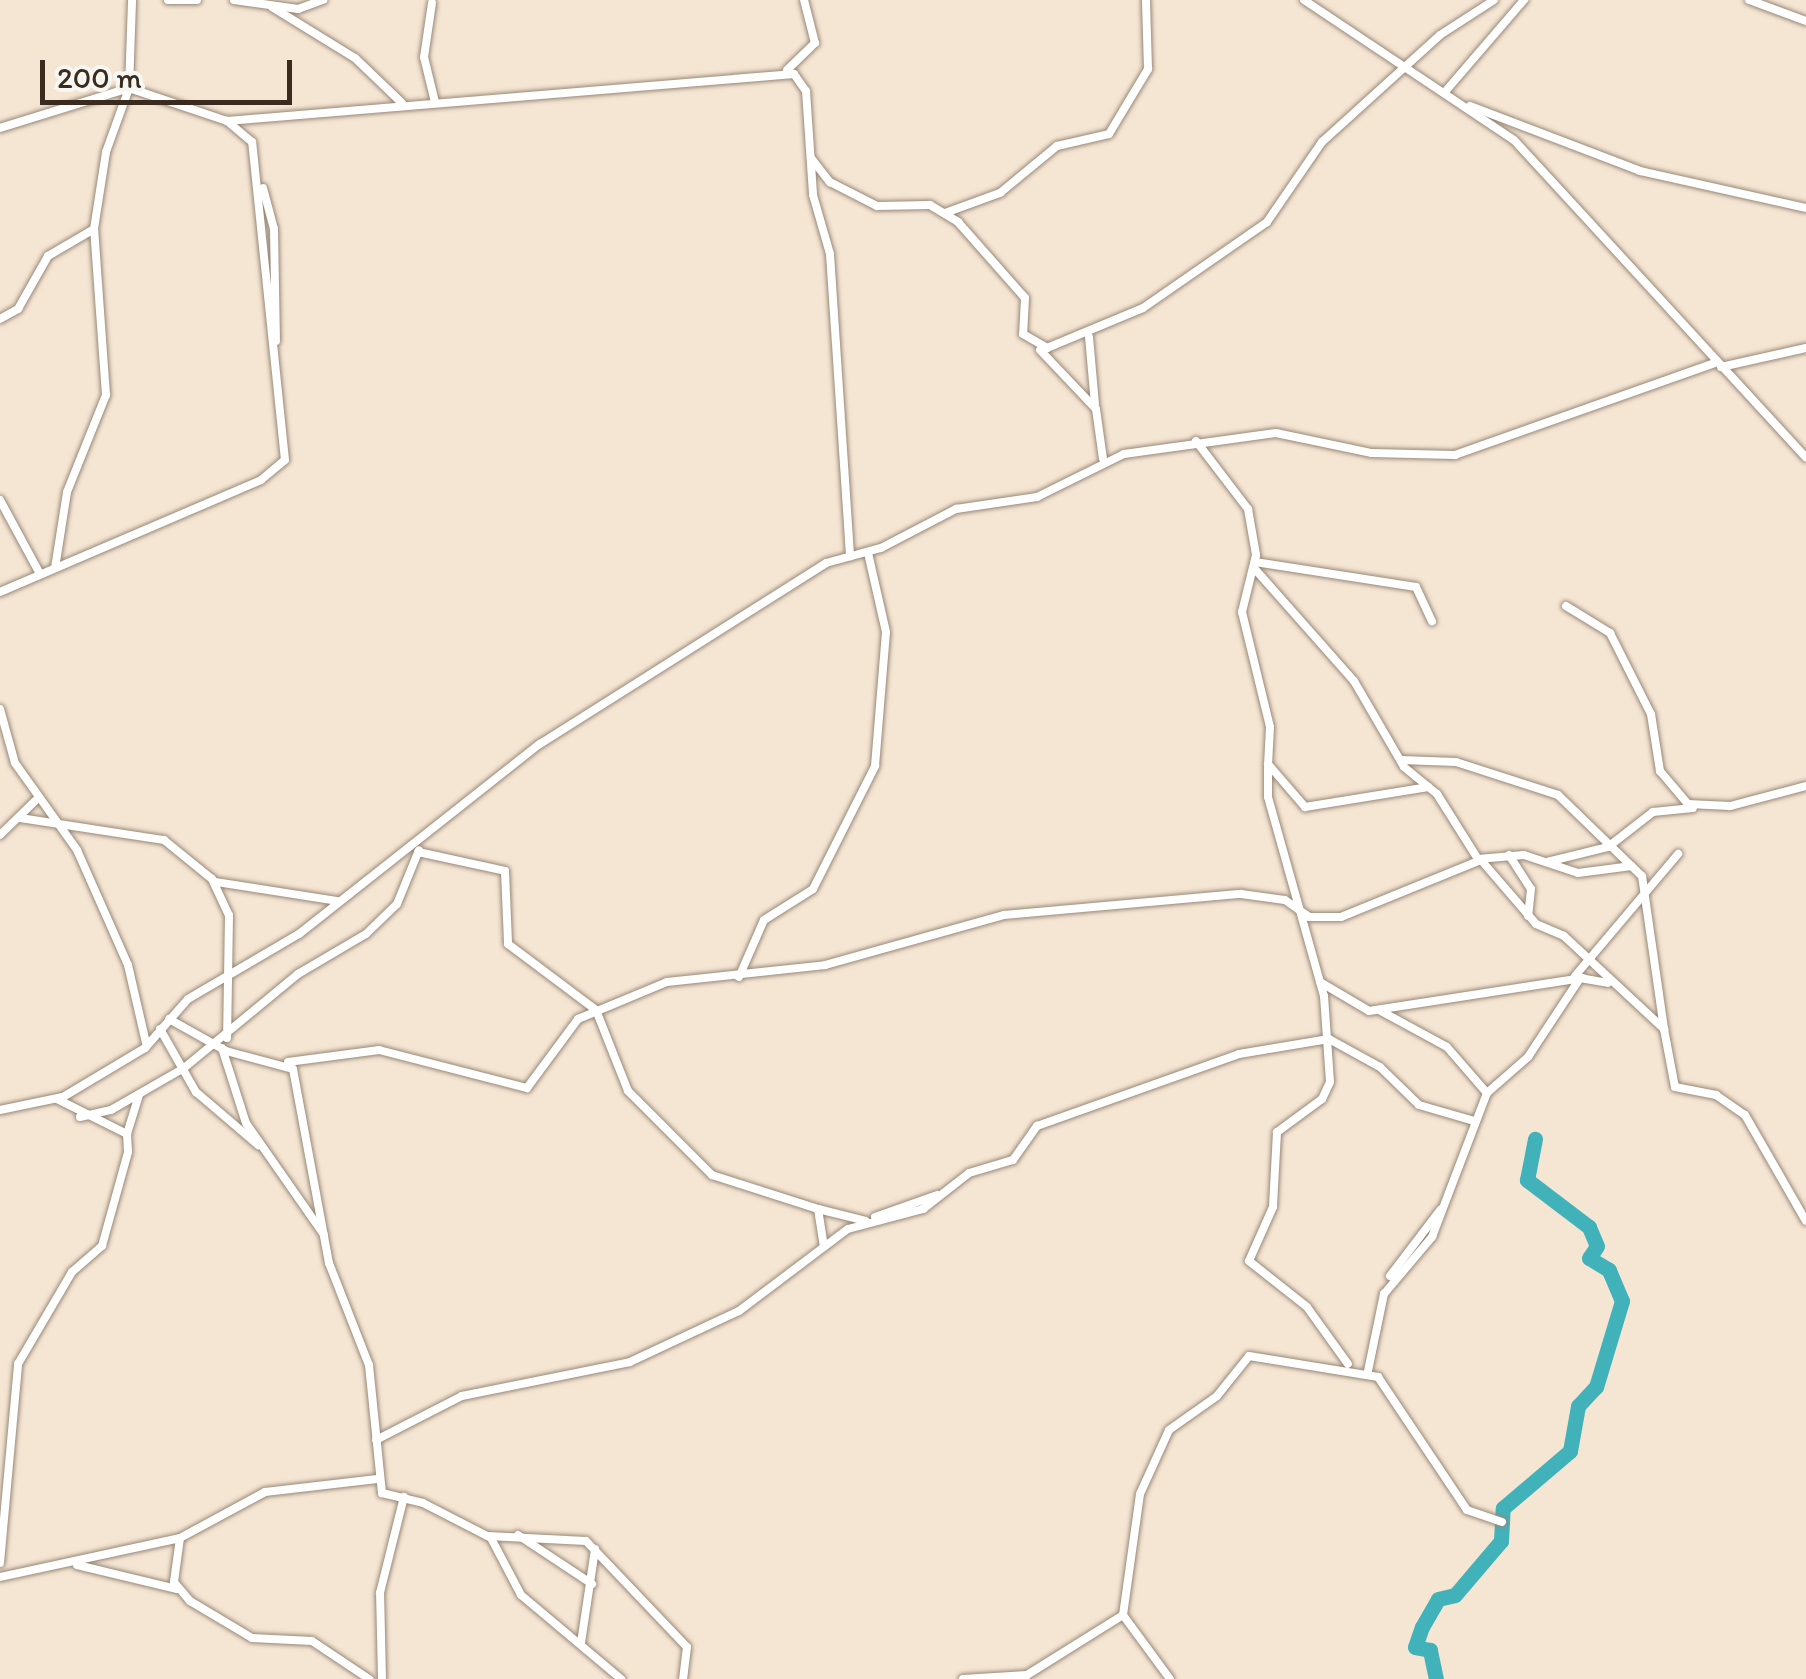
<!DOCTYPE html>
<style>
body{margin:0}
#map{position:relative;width:1806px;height:1679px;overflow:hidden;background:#f5e5d3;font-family:Itim,sans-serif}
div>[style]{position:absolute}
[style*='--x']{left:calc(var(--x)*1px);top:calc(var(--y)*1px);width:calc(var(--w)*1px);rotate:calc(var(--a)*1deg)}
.river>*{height:15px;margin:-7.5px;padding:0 7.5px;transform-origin:7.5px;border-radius:7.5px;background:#42b2ba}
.roads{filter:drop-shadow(0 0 2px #988878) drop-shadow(0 0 2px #988878)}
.street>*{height:8px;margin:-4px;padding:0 4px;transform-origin:4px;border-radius:4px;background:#fff}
span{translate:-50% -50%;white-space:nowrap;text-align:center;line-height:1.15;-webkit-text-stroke:8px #f6f6f2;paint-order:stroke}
.scale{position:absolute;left:40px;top:60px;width:252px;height:45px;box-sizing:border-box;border:5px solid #3b2a1e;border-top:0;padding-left:12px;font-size:30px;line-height:35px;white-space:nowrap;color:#3b2a1e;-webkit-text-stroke:8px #f6f6f2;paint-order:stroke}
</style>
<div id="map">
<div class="river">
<i style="--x:1436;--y:1679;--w:30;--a:-102"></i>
<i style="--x:1430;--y:1650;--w:15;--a:-169"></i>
<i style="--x:1415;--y:1647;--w:21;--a:-71"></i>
<i style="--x:1422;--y:1627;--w:32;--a:-60"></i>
<i style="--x:1438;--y:1599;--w:17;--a:-13"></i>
<i style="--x:1455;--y:1595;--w:71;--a:-49.6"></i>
<i style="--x:1501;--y:1541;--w:33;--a:-87"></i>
<i style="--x:1503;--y:1508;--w:88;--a:-40.4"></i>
<i style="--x:1570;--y:1451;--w:46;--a:-79.9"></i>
<i style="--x:1578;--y:1406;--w:26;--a:-47"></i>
<i style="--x:1596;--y:1387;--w:90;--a:-73.2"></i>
<i style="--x:1622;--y:1301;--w:34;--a:-113"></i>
<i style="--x:1609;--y:1270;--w:23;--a:-149"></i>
<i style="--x:1589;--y:1258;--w:14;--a:-56"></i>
<i style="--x:1597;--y:1246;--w:21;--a:-113"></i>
<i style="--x:1589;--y:1227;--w:78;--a:-142.8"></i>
<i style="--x:1527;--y:1180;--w:42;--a:-79"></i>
</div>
<div class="roads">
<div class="street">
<i style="--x:168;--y:0;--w:29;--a:0"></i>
<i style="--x:234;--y:0;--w:65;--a:8"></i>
<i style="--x:298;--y:9;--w:27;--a:-20"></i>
<i style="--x:1304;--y:0;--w:252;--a:33.7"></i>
<i style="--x:1514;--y:140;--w:431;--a:47.4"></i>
<i style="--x:1749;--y:0;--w:61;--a:20.2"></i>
<i style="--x:432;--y:3;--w:55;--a:98.4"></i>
<i style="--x:424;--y:57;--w:46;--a:76.3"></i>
<i style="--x:272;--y:7;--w:97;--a:31.6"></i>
<i style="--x:355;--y:58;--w:65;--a:43.8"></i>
<i style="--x:787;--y:70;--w:39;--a:-44"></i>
<i style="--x:815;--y:43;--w:44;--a:-104.3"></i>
<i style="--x:1444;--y:93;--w:123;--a:-49.3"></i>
<i style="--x:1470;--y:106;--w:182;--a:20.9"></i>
<i style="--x:1640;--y:171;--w:170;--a:12.6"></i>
<i style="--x:227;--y:121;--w:569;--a:-4.74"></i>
<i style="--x:794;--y:74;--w:21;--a:55"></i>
<i style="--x:806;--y:91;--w:104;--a:86.1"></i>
<i style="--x:813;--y:195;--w:61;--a:73.9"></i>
<i style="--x:830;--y:254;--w:303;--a:86.2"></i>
<i style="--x:0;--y:128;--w:135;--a:-17.2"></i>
<i style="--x:811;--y:158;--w:31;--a:52"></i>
<i style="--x:830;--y:182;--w:53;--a:27.1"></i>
<i style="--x:877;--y:206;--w:53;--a:-1.1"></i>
<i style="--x:930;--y:205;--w:33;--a:31"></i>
<i style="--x:958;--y:222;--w:101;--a:48.6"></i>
<i style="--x:1025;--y:298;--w:36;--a:93"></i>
<i style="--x:1023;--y:334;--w:28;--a:30"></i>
<i style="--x:1047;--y:348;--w:104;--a:-22.6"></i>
<i style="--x:1143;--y:308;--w:151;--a:-34.7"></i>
<i style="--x:1267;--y:222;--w:97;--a:-55.5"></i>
<i style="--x:1322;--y:142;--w:159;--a:-42.2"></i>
<i style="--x:1440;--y:35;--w:64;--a:-32.9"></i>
<i style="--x:263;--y:188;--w:42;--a:75"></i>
<i style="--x:274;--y:229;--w:112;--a:89"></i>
<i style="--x:945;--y:213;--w:59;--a:-20"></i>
<i style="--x:1000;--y:193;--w:74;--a:-39.5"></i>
<i style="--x:1057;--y:146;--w:53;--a:-13"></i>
<i style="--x:1109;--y:134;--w:76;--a:-59"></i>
<i style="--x:1148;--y:69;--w:69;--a:-91.7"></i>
<i style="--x:0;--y:319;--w:21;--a:-29"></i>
<i style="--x:18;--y:309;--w:61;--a:-60.5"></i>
<i style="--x:48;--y:256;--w:53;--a:-30.4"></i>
<i style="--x:1089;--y:337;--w:67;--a:84.9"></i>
<i style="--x:1040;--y:350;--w:81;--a:46.5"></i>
<i style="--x:1096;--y:409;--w:50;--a:82"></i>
<i style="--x:1721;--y:367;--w:87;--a:-12.6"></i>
<i style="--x:1196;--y:441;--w:86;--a:52.6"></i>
<i style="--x:1248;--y:509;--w:47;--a:80.1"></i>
<i style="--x:1256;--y:555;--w:59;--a:103.8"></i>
<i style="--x:1242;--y:612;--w:118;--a:76.3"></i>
<i style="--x:1270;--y:727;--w:37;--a:93"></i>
<i style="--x:1268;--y:764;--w:57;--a:49.3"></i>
<i style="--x:1305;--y:807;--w:125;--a:-9.2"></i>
<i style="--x:0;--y:500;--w:84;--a:61.6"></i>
<i style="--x:1255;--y:562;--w:163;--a:8.8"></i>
<i style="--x:1416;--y:587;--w:38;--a:65"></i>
<i style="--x:55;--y:568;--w:77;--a:-81"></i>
<i style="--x:67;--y:492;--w:105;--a:-68.1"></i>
<i style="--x:106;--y:395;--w:166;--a:-94.1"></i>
<i style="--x:94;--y:229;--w:78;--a:-81.1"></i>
<i style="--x:106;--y:152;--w:68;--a:-70.2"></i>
<i style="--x:1254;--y:568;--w:151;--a:48.5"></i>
<i style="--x:1354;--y:681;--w:99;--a:59.8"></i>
<i style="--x:1404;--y:767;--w:43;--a:39.3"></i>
<i style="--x:1437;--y:794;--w:77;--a:57.8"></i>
<i style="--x:1478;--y:859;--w:46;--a:-5"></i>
<i style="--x:1524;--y:855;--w:57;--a:18.4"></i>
<i style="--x:1578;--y:873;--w:54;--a:-7.4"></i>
<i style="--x:0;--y:592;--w:284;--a:-23.2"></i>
<i style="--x:261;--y:480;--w:31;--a:-40"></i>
<i style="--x:285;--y:460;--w:320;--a:-95.9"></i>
<i style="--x:252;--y:142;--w:33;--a:-140"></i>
<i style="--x:227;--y:121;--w:103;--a:-161.4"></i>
<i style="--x:129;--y:88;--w:88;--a:-88"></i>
<i style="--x:1566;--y:606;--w:52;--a:31.5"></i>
<i style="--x:1610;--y:633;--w:91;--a:63.2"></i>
<i style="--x:1651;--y:714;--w:58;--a:81"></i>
<i style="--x:1660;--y:771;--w:43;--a:49.7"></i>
<i style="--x:1688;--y:804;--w:42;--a:2.7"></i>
<i style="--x:1730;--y:806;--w:79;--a:-14.7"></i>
<i style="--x:0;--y:709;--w:56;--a:74.5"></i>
<i style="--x:15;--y:763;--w:107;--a:54.5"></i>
<i style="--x:77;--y:850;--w:126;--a:66.1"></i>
<i style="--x:128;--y:965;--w:80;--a:77"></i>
<i style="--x:1401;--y:760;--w:55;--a:2.1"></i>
<i style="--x:1456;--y:762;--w:107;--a:17.9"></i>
<i style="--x:1558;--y:795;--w:117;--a:44"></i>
<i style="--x:1642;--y:876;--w:155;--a:81.8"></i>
<i style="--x:1268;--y:764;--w:33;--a:90"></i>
<i style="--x:1268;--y:797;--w:207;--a:74.3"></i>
<i style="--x:1324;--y:996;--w:86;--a:86"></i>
<i style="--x:1330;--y:1082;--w:19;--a:115"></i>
<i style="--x:1322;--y:1099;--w:56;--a:143.7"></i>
<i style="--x:1277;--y:1132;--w:75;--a:93.1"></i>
<i style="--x:1273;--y:1207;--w:59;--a:114"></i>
<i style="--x:1249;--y:1261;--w:74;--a:38.4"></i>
<i style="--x:1307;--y:1307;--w:70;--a:54.3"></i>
<i style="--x:20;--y:818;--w:146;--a:8.7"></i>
<i style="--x:164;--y:840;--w:62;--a:39.1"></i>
<i style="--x:212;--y:879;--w:40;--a:65"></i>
<i style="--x:229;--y:915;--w:123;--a:90.9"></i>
<i style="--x:0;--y:835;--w:49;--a:-44.2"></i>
<i style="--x:418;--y:852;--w:89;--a:12.3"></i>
<i style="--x:505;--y:871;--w:73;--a:87.6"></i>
<i style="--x:508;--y:944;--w:110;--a:36.9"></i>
<i style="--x:596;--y:1010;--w:87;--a:68.4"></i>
<i style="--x:628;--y:1091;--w:119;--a:45"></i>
<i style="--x:712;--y:1175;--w:111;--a:17.8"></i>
<i style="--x:818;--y:1209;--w:36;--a:81"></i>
<i style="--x:1509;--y:855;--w:40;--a:57.1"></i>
<i style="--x:1531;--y:889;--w:27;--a:96"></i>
<i style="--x:1547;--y:862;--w:63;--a:-13.8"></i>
<i style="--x:1608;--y:847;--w:57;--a:-37.9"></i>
<i style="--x:1653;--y:812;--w:40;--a:-5.7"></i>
<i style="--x:216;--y:882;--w:123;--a:8.9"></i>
<i style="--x:1575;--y:976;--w:160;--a:-49.8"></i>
<i style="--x:739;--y:977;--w:62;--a:-66.3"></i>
<i style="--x:764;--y:920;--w:58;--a:-32.3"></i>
<i style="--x:813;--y:889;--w:138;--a:-63.2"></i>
<i style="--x:875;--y:766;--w:134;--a:-85.3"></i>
<i style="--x:886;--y:632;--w:81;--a:-102.8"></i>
<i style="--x:1320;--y:982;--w:57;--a:30.6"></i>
<i style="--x:1369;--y:1011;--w:216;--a:-8.8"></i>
<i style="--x:1379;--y:1010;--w:77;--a:28.6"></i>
<i style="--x:1447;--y:1047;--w:61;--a:49"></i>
<i style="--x:169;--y:1019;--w:65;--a:29.3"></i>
<i style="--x:226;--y:1051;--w:69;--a:15"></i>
<i style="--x:293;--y:1069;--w:197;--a:79.5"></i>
<i style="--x:329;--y:1263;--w:110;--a:68.6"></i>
<i style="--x:369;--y:1365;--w:129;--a:84.2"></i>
<i style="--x:382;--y:1493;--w:42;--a:13.7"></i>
<i style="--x:423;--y:1503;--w:76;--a:27.2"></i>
<i style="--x:491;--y:1538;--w:64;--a:62.2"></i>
<i style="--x:521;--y:1595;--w:131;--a:40"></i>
<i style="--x:160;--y:1029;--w:73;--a:60.3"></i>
<i style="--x:196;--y:1092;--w:82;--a:40.5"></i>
<i style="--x:222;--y:1048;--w:79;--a:72.3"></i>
<i style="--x:246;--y:1123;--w:136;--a:55.1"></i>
<i style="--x:288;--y:1062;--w:92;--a:-7.5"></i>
<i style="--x:379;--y:1050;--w:153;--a:14.4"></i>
<i style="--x:527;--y:1088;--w:86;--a:-53.5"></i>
<i style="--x:578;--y:1019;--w:96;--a:-22.6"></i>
<i style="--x:667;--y:982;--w:159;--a:-6.1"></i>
<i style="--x:825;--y:965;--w:186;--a:-15.6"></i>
<i style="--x:1004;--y:915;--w:238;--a:-5.1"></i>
<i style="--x:1241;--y:894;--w:44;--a:7.8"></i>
<i style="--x:1285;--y:900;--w:29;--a:35"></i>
<i style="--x:1309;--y:917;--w:32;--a:0"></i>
<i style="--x:1341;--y:917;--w:151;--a:-22.2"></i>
<i style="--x:1481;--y:860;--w:84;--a:49.3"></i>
<i style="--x:1536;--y:924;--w:30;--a:23"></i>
<i style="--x:1564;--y:936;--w:137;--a:42.9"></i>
<i style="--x:1664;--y:1029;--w:59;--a:79.3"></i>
<i style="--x:1675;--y:1087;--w:42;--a:11"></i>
<i style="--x:1716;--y:1095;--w:35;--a:35"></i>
<i style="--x:1745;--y:1115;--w:122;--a:60.1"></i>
<i style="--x:0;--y:1110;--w:64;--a:-11.7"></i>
<i style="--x:63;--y:1097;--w:96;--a:-30.9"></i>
<i style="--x:145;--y:1048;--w:65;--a:-48.7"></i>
<i style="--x:188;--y:999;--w:129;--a:-30.4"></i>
<i style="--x:299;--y:934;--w:307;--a:-38.3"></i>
<i style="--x:540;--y:744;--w:338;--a:-32.3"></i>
<i style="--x:826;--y:563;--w:57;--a:-15.3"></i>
<i style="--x:881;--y:548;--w:85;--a:-27.5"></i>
<i style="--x:956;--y:509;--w:82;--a:-8.4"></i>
<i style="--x:1037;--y:497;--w:97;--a:-26.3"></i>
<i style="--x:1124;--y:454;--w:153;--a:-7.9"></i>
<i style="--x:1276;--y:433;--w:98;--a:11.8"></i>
<i style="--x:1372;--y:453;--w:83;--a:1.4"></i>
<i style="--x:1455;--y:455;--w:278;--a:-19.5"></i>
<i style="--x:80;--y:1117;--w:32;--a:-13"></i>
<i style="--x:111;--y:1110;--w:84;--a:-29.9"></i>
<i style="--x:184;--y:1068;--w:148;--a:-39.5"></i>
<i style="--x:298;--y:974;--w:79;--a:-30.5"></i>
<i style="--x:366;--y:934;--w:43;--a:-44.1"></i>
<i style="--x:397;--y:904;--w:58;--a:-67.8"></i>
<i style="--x:127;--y:1134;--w:41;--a:-72.9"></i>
<i style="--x:818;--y:1209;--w:49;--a:14"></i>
<i style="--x:875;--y:1217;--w:66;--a:-19.5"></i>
<i style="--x:1390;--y:1276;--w:84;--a:-52.7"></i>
<i style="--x:1368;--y:1371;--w:79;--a:-78.3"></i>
<i style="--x:1384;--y:1294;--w:75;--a:-49.9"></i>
<i style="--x:1432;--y:1237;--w:154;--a:-69.1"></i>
<i style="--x:1487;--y:1093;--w:55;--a:-41.3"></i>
<i style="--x:1528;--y:1057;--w:95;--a:-56.6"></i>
<i style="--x:1580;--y:978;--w:28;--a:10"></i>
<i style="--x:376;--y:1440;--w:97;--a:-27.1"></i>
<i style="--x:462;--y:1396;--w:171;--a:-11.4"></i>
<i style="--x:630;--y:1362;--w:120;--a:-25.1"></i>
<i style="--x:739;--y:1311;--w:136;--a:-37"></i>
<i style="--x:848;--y:1229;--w:78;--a:-14.9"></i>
<i style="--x:923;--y:1209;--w:58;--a:-38"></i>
<i style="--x:969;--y:1173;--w:46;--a:-16.5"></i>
<i style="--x:1013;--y:1160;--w:42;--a:-54.8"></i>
<i style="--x:1037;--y:1126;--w:214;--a:-19.6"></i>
<i style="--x:1239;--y:1054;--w:91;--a:-9.5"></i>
<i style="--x:1329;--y:1039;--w:58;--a:28.8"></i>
<i style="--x:1380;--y:1067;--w:54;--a:44.3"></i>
<i style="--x:1419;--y:1105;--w:57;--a:16.2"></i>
<i style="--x:518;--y:1535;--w:89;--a:33.5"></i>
<i style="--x:488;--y:1536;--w:98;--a:2.9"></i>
<i style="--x:586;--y:1541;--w:146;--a:46.4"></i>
<i style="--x:687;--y:1647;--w:32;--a:97"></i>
<i style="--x:180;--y:1538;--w:44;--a:97.8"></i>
<i style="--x:174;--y:1582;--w:25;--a:50"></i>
<i style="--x:190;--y:1601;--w:72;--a:30.8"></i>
<i style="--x:252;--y:1638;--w:60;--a:2.9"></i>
<i style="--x:312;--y:1641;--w:69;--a:33.7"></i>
<i style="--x:0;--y:1563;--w:200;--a:-84.8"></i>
<i style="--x:18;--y:1364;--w:107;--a:-59.6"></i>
<i style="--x:72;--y:1272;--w:40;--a:-41"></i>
<i style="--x:102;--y:1246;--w:98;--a:-74.5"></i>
<i style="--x:128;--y:1152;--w:18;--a:-93"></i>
<i style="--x:127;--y:1134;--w:78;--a:-153.4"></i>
<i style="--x:77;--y:1565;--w:102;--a:13.6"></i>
<i style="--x:0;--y:1577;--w:184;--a:-12.2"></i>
<i style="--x:180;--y:1538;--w:97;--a:-28.4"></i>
<i style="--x:265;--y:1492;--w:113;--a:-6.6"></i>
<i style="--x:581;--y:1643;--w:95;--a:-81.5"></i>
<i style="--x:382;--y:1679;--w:86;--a:-91.3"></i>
<i style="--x:380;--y:1593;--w:99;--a:-76"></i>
<i style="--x:963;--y:1679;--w:64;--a:-3.6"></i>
<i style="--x:1027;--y:1675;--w:113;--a:-32"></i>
<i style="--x:1170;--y:1679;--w:79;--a:-126.3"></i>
<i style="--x:1123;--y:1615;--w:122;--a:-82"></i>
<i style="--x:1140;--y:1494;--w:70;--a:-65.6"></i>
<i style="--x:1169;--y:1430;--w:59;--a:-35.3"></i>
<i style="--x:1217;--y:1396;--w:51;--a:-51.3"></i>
<i style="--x:1249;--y:1356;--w:131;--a:9.2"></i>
<i style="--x:1378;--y:1377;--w:160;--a:56.2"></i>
<i style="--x:1467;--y:1510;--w:37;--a:19"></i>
</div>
</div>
<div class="scale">200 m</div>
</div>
